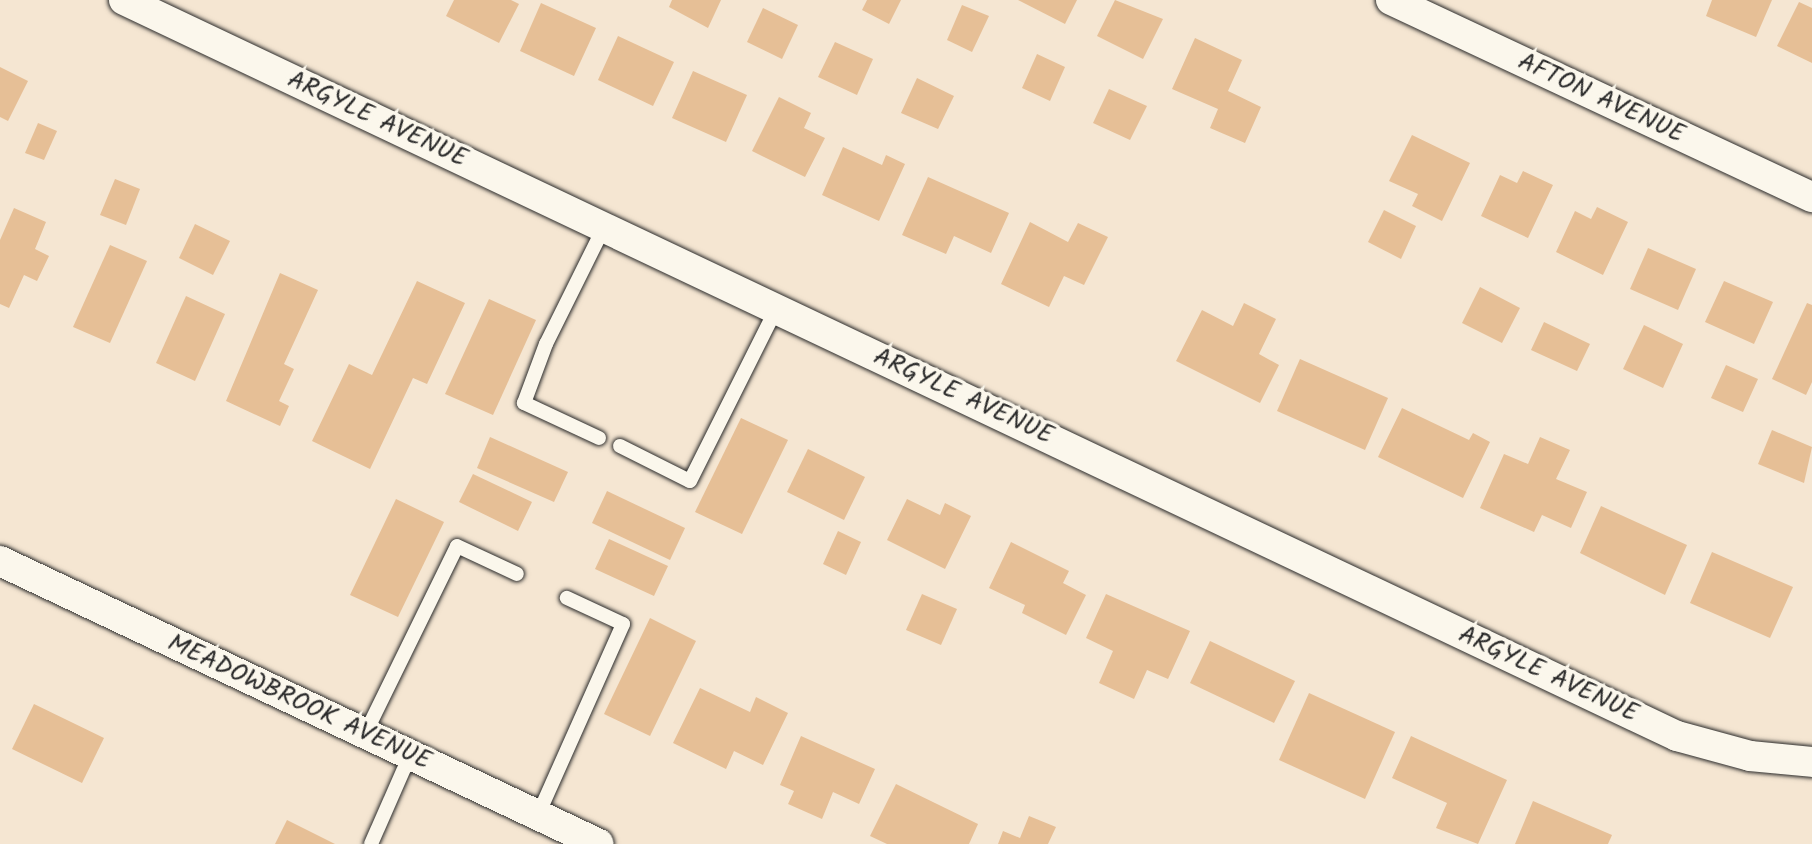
<!DOCTYPE html>
<style>
body{margin:0}
#map{position:relative;width:1812px;height:844px;overflow:hidden;background:#f5e6d2;font-family:Kalam,sans-serif}
div>[style]{position:absolute}
[style*='--x']{left:calc(var(--x)*1px);top:calc(var(--y)*1px);width:calc(var(--w)*1px);rotate:calc(var(--a)*1deg)}
.building>*{inset:0;background:#e6bf96}
.roads{filter:drop-shadow(0 0 2px #2b2b2b) drop-shadow(0 0 2px #2b2b2b)}
.lane>*{height:14px;margin:-7px;padding:0 7px;transform-origin:7px;border-radius:7px;background:#fbf7ec}
.street>*{height:30px;margin:-15px;padding:0 15px;transform-origin:15px;border-radius:15px;background:#fbf7ec}
span{translate:-50% -50%;white-space:nowrap;text-align:center;line-height:1.15;-webkit-text-stroke:7px #fbf7ec;paint-order:stroke}
.street-label{font-size:26px;color:#2b2b2b}
</style>
<div id="map">
<div class="building">
<i style="clip-path:polygon(454px 0,511px 0,519px 4px,499px 43px,446px 16px)"></i>
<i style="clip-path:polygon(672px 0,721px 0,708px 28px,669px 7px)"></i>
<i style="clip-path:polygon(867px 0,901px 0,889px 24px,862px 10px)"></i>
<i style="clip-path:polygon(1018px 0,1077px 0,1065px 24px)"></i>
<i style="clip-path:polygon(1115px 0,1163px 19px,1143px 59px,1097px 36px)"></i>
<i style="clip-path:polygon(1712px 0,1772px 0,1756px 37px,1706px 16px)"></i>
<i style="clip-path:polygon(1799px 2px,1812px 8px,1812px 63px,1777px 46px)"></i>
<i style="clip-path:polygon(541px 3px,596px 28px,574px 76px,520px 51px)"></i>
<i style="clip-path:polygon(962px 5px,989px 16px,972px 52px,947px 40px)"></i>
<i style="clip-path:polygon(763px 8px,798px 25px,782px 59px,747px 42px)"></i>
<i style="clip-path:polygon(618px 36px,674px 62px,653px 106px,598px 80px)"></i>
<i style="clip-path:polygon(1195px 38px,1242px 60px,1228px 91px,1261px 107px,1245px 143px,1210px 128px,1218px 109px,1172px 89px)"></i>
<i style="clip-path:polygon(835px 42px,873px 59px,857px 95px,818px 77px)"></i>
<i style="clip-path:polygon(1037px 54px,1065px 67px,1050px 101px,1022px 88px)"></i>
<i style="clip-path:polygon(0 67px,28px 81px,8px 121px,0 117px)"></i>
<i style="clip-path:polygon(693px 71px,747px 95px,726px 142px,672px 118px)"></i>
<i style="clip-path:polygon(917px 78px,954px 96px,938px 129px,901px 113px)"></i>
<i style="clip-path:polygon(1109px 89px,1147px 106px,1130px 140px,1093px 123px)"></i>
<i style="clip-path:polygon(779px 97px,811px 113px,804px 128px,825px 138px,805px 177px,752px 151px)"></i>
<i style="clip-path:polygon(38px 123px,57px 131px,44px 160px,25px 153px)"></i>
<i style="clip-path:polygon(1412px 135px,1470px 163px,1442px 221px,1412px 206px,1418px 194px,1389px 181px)"></i>
<i style="clip-path:polygon(843px 147px,882px 165px,886px 155px,905px 164px,879px 221px,822px 195px)"></i>
<i style="clip-path:polygon(1523px 171px,1553px 185px,1528px 238px,1481px 216px,1500px 175px,1517px 183px)"></i>
<i style="clip-path:polygon(928px 177px,1009px 213px,991px 253px,954px 236px,946px 254px,902px 235px)"></i>
<i style="clip-path:polygon(115px 179px,140px 189px,126px 225px,100px 215px)"></i>
<i style="clip-path:polygon(1597px 207px,1628px 222px,1603px 275px,1556px 252px,1575px 211px,1591px 219px)"></i>
<i style="clip-path:polygon(14px 208px,46px 222px,35px 249px,49px 256px,37px 281px,24px 275px,9px 308px,0 304px,0 240px)"></i>
<i style="clip-path:polygon(1384px 210px,1416px 226px,1401px 259px,1368px 242px)"></i>
<i style="clip-path:polygon(1030px 222px,1068px 242px,1078px 223px,1108px 237px,1084px 285px,1064px 276px,1049px 307px,1001px 284px)"></i>
<i style="clip-path:polygon(195px 224px,230px 241px,213px 275px,179px 258px)"></i>
<i style="clip-path:polygon(110px 245px,147px 261px,110px 343px,73px 327px)"></i>
<i style="clip-path:polygon(1648px 248px,1696px 269px,1678px 310px,1630px 289px)"></i>
<i style="clip-path:polygon(280px 273px,318px 290px,284px 364px,294px 369px,279px 401px,289px 406px,280px 426px,226px 401px)"></i>
<i style="clip-path:polygon(417px 281px,465px 303px,427px 384px,413px 378px,370px 469px,312px 441px,349px 364px,372px 375px)"></i>
<i style="clip-path:polygon(1724px 281px,1773px 302px,1754px 344px,1705px 322px)"></i>
<i style="clip-path:polygon(1480px 287px,1520px 308px,1502px 343px,1462px 323px)"></i>
<i style="clip-path:polygon(186px 296px,225px 314px,195px 381px,156px 363px)"></i>
<i style="clip-path:polygon(489px 299px,536px 320px,493px 415px,445px 394px)"></i>
<i style="clip-path:polygon(1244px 303px,1276px 319px,1259px 354px,1279px 365px,1260px 403px,1176px 361px,1202px 310px,1233px 326px)"></i>
<i style="clip-path:polygon(1807px 303px,1812px 305px,1812px 382px,1806px 395px,1772px 379px)"></i>
<i style="clip-path:polygon(1544px 322px,1590px 344px,1577px 371px,1531px 350px)"></i>
<i style="clip-path:polygon(1644px 325px,1683px 344px,1663px 388px,1623px 369px)"></i>
<i style="clip-path:polygon(1300px 359px,1388px 398px,1365px 450px,1277px 411px)"></i>
<i style="clip-path:polygon(1726px 365px,1758px 379px,1743px 412px,1711px 398px)"></i>
<i style="clip-path:polygon(1402px 408px,1469px 440px,1473px 433px,1490px 442px,1463px 498px,1378px 457px)"></i>
<i style="clip-path:polygon(741px 418px,788px 440px,742px 534px,695px 512px)"></i>
<i style="clip-path:polygon(1772px 430px,1812px 447px,1804px 483px,1758px 464px)"></i>
<i style="clip-path:polygon(490px 437px,568px 472px,554px 502px,477px 468px)"></i>
<i style="clip-path:polygon(1540px 437px,1570px 450px,1556px 479px,1587px 492px,1571px 528px,1542px 515px,1534px 532px,1480px 508px,1504px 454px,1528px 464px)"></i>
<i style="clip-path:polygon(808px 449px,865px 477px,844px 520px,787px 492px)"></i>
<i style="clip-path:polygon(473px 474px,532px 502px,518px 531px,459px 502px)"></i>
<i style="clip-path:polygon(607px 491px,685px 528px,670px 560px,592px 523px)"></i>
<i style="clip-path:polygon(396px 499px,444px 522px,398px 617px,350px 595px)"></i>
<i style="clip-path:polygon(907px 499px,940px 515px,945px 503px,971px 516px,945px 569px,887px 540px)"></i>
<i style="clip-path:polygon(1601px 506px,1687px 545px,1665px 595px,1580px 553px)"></i>
<i style="clip-path:polygon(838px 531px,861px 542px,846px 575px,823px 564px)"></i>
<i style="clip-path:polygon(609px 539px,668px 566px,654px 596px,595px 569px)"></i>
<i style="clip-path:polygon(1011px 542px,1069px 571px,1063px 583px,1086px 595px,1066px 635px,1022px 613px,1025px 605px,989px 588px)"></i>
<i style="clip-path:polygon(1712px 552px,1793px 587px,1770px 638px,1690px 603px)"></i>
<i style="clip-path:polygon(922px 594px,957px 609px,941px 645px,906px 630px)"></i>
<i style="clip-path:polygon(1106px 594px,1190px 631px,1168px 679px,1147px 670px,1134px 699px,1099px 683px,1113px 651px,1086px 638px)"></i>
<i style="clip-path:polygon(650px 618px,696px 641px,650px 736px,604px 714px)"></i>
<i style="clip-path:polygon(1210px 641px,1295px 681px,1274px 723px,1190px 683px)"></i>
<i style="clip-path:polygon(700px 688px,750px 712px,756px 697px,788px 713px,763px 765px,734px 751px,726px 769px,673px 743px)"></i>
<i style="clip-path:polygon(1309px 693px,1395px 732px,1365px 799px,1279px 760px)"></i>
<i style="clip-path:polygon(34px 704px,104px 738px,82px 783px,12px 749px)"></i>
<i style="clip-path:polygon(801px 736px,875px 769px,859px 804px,833px 792px,822px 819px,788px 804px,794px 791px,780px 785px)"></i>
<i style="clip-path:polygon(1411px 736px,1507px 780px,1478px 844px,1436px 828px,1447px 803px,1392px 778px)"></i>
<i style="clip-path:polygon(896px 784px,978px 824px,969px 844px,887px 844px,870px 836px)"></i>
<i style="clip-path:polygon(1533px 801px,1612px 835px,1608px 844px,1515px 844px)"></i>
<i style="clip-path:polygon(1029px 816px,1056px 827px,1048px 844px,998px 844px,1003px 831px,1020px 838px)"></i>
<i style="clip-path:polygon(287px 820px,335px 844px,275px 844px)"></i>
</div>
<div class="roads">
<div class="lane">
<i style="--x:599;--y:438;--w:83;--a:-155"></i>
<i style="--x:524;--y:403;--w:63;--a:-69.6"></i>
<i style="--x:546;--y:344;--w:131;--a:-63.6"></i>
<i style="--x:620;--y:446;--w:78;--a:26.6"></i>
<i style="--x:690;--y:481;--w:192;--a:-63.4"></i>
<i style="--x:365;--y:734;--w:209;--a:-63.9"></i>
<i style="--x:457;--y:546;--w:66;--a:25"></i>
<i style="--x:538;--y:815;--w:209;--a:-66"></i>
<i style="--x:623;--y:624;--w:62;--a:-155.1"></i>
<i style="--x:371;--y:844;--w:97;--a:-66.3"></i>
</div>
<div class="street">
<i style="--x:124;--y:0;--w:1719;--a:25.36"></i>
<i style="--x:1677;--y:736;--w:76;--a:15.3"></i>
<i style="--x:1750;--y:756;--w:62;--a:5.5"></i>
<i style="--x:1391;--y:0;--w:465;--a:25.1"></i>
<i style="--x:0;--y:561;--w:662;--a:25.29"></i>
</div>
</div>
<div class="street-label">
<span style="left:1601px;top:99px;rotate:25deg">AFTON AVENUE</span>
<span style="left:377px;top:120px;rotate:25deg">ARGYLE AVENUE</span>
<span style="left:963px;top:397px;rotate:25deg">ARGYLE AVENUE</span>
<span style="left:1548px;top:675px;rotate:25deg">ARGYLE AVENUE</span>
<span style="left:299px;top:703px;rotate:25deg">MEADOWBROOK AVENUE</span>
</div>
</div>
